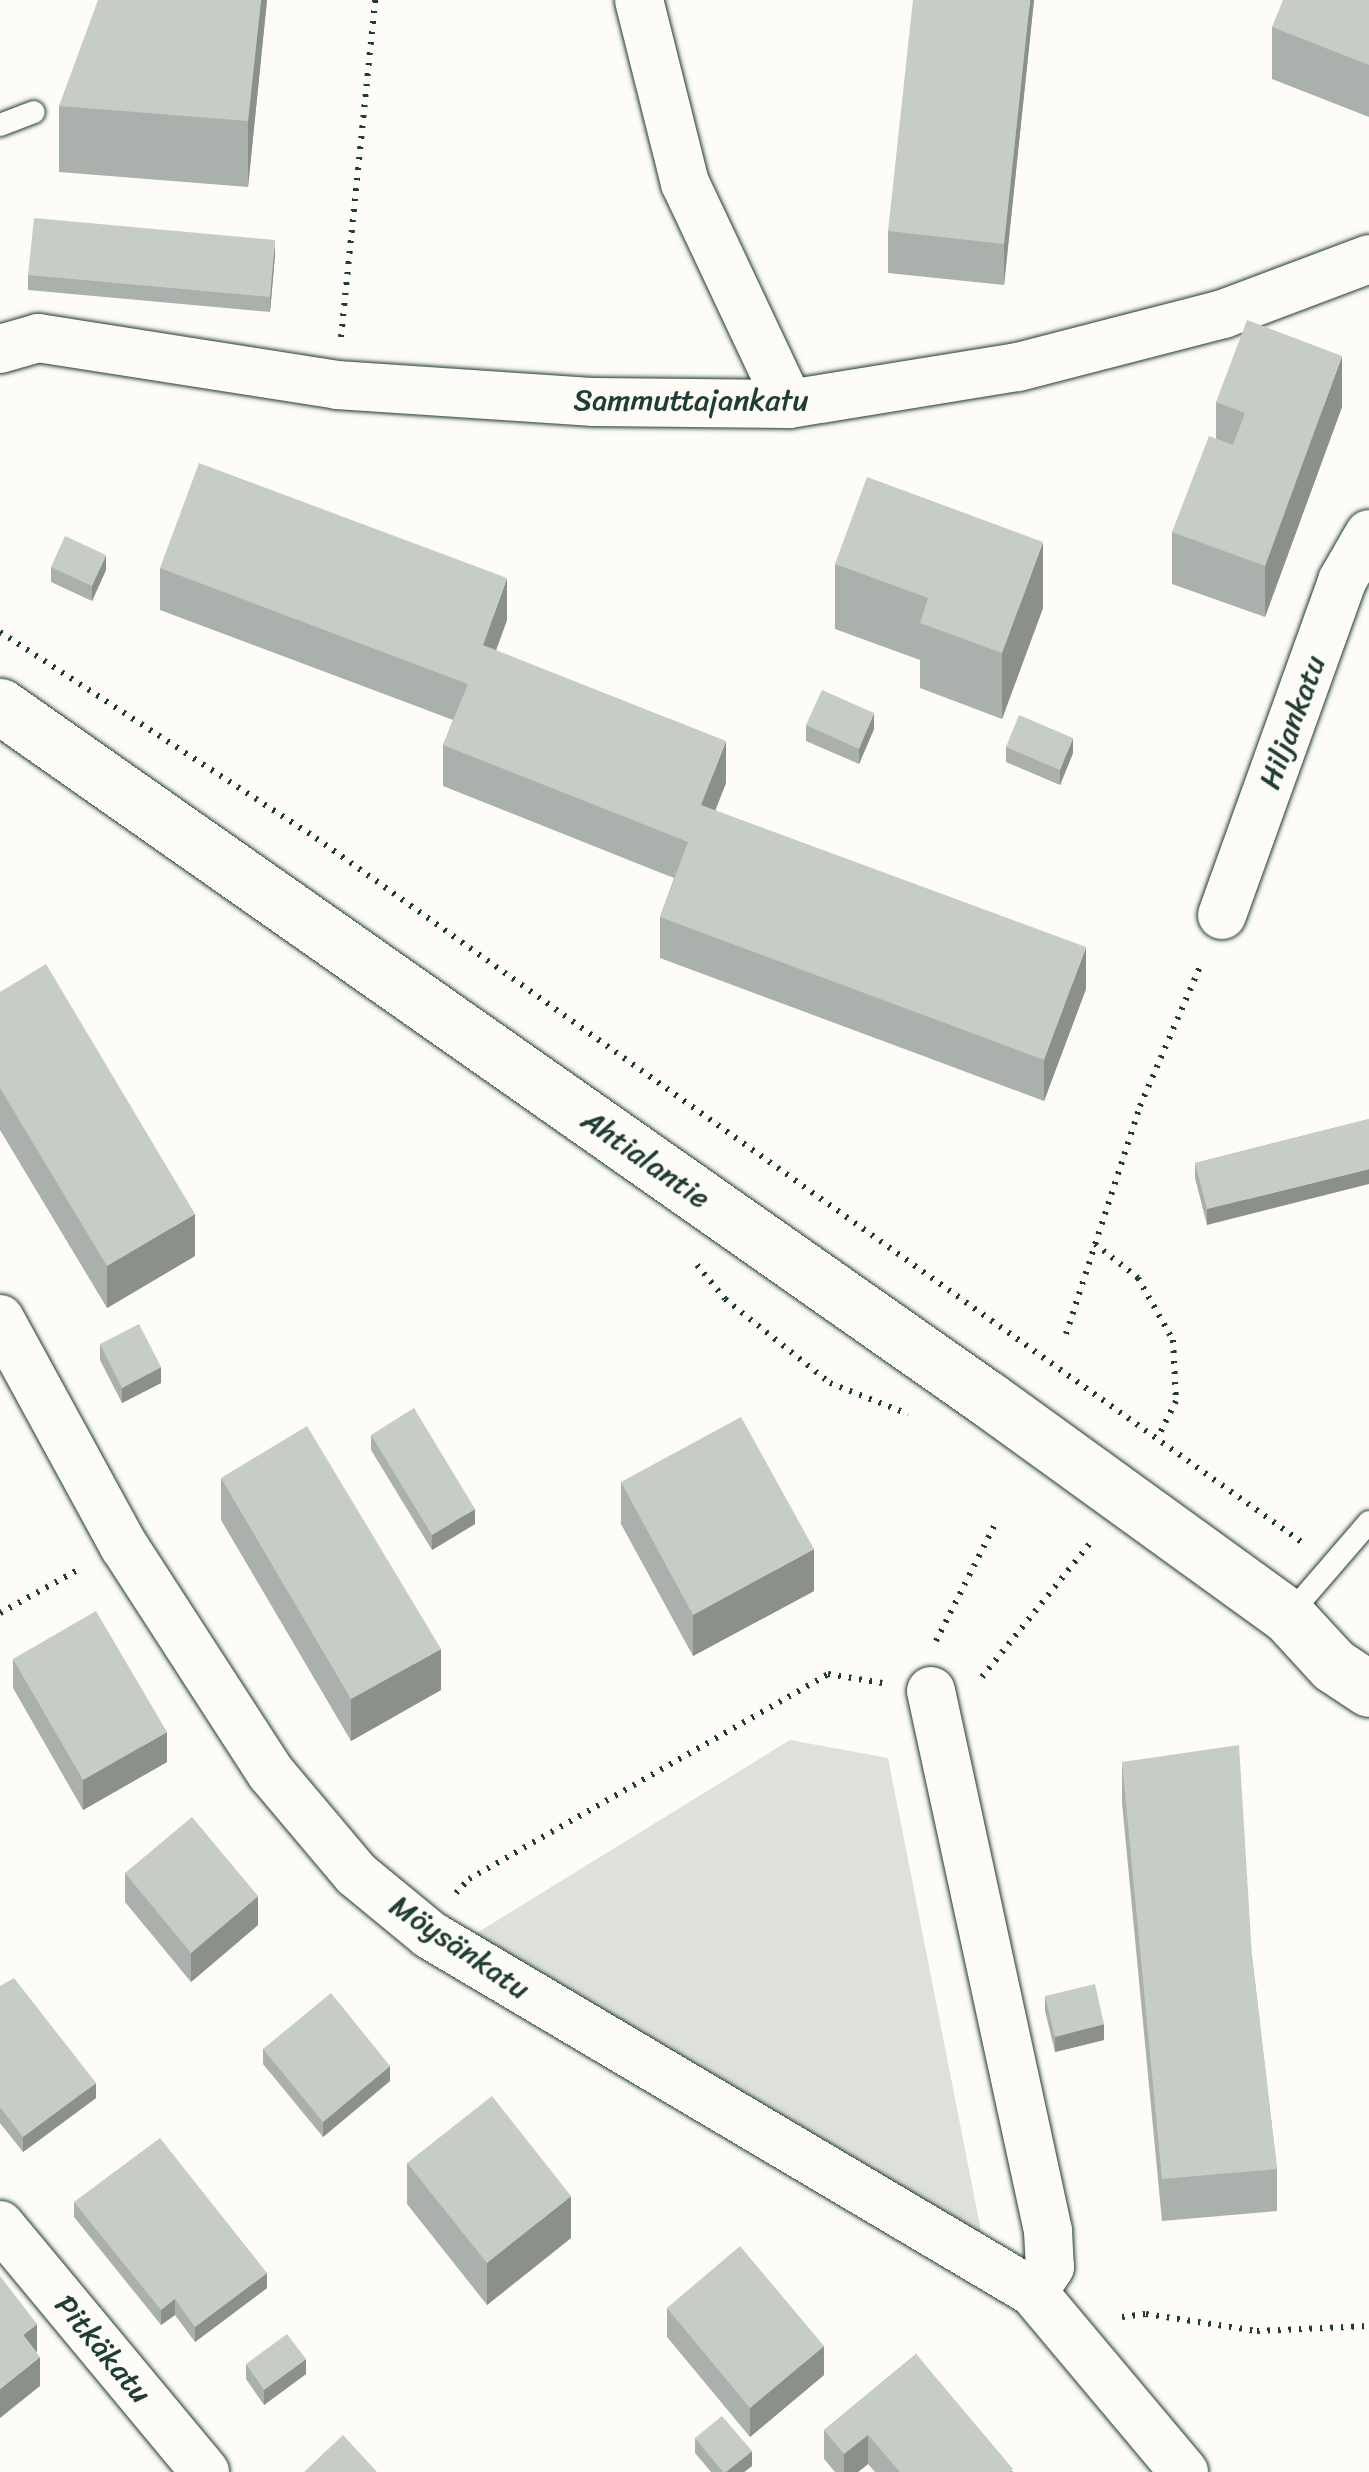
<!DOCTYPE html>
<meta charset="utf-8">
<style>
body{margin:0}
#map{position:relative;width:1369px;height:2472px;overflow:hidden;background:#fdfcf7;font-family:Sriracha,sans-serif}
div>[style]{position:absolute}
[style*='--x']{left:calc(var(--x)*1px);top:calc(var(--y)*1px);width:calc(var(--w)*1px);rotate:calc(var(--a)*1deg)}
.green>*{inset:0;background:#dde0db}
.path>*{height:6px;margin-top:-3px;transform-origin:0;background:repeating-linear-gradient(90deg,#1f3d34 0 2.5px,transparent 0 10.5px)}
.roads{filter:drop-shadow(0 0 2px #1f3d34) drop-shadow(0 0 2px #1f3d34)}
.service>*{height:22px;margin:-11px;padding:0 11px;transform-origin:11px;border-radius:11px;background:#fdfcf7}
.minor>*{height:48px;margin:-24px;padding:0 24px;transform-origin:24px;border-radius:24px;background:#fdfcf7}
.secondary>*{height:55px;margin:-27.5px;padding:0 27.5px;transform-origin:27.5px;border-radius:27.5px;background:#fdfcf7}
.wall>*{inset:0;background:#aab0ab}
.shaded-wall>*{inset:0;background:#8b908b}
.building>*{inset:0;background:#c6cdc7}
span{translate:-50% -50%;white-space:nowrap;text-align:center;line-height:1.15;-webkit-text-stroke:9px #fdfcf7;paint-order:stroke}
.street-label{font-size:30px;color:#1f3d34}
</style>
<div id="map">
<div class="green">
<i style="clip-path:polygon(790px 1740px,888px 1758px,984px 2246px,472px 1936px)"></i>
</div>
<div class="path">
<i style="--x:341;--y:337;--w:339;--a:-84.2"></i>
<i style="--x:0;--y:632;--w:377;--a:33.1"></i>
<i style="--x:316;--y:838;--w:1213;--a:35.54"></i>
<i style="--x:1095;--y:1244;--w:55;--a:38.3"></i>
<i style="--x:1138;--y:1278;--w:71;--a:60.6"></i>
<i style="--x:1173;--y:1340;--w:61;--a:87.2"></i>
<i style="--x:1176;--y:1401;--w:40;--a:116.6"></i>
<i style="--x:697;--y:1265;--w:44;--a:50.5"></i>
<i style="--x:725;--y:1299;--w:134;--a:38.7"></i>
<i style="--x:830;--y:1383;--w:84;--a:21.7"></i>
<i style="--x:1066;--y:1334;--w:240;--a:-72"></i>
<i style="--x:1140;--y:1106;--w:157;--a:-66.7"></i>
<i style="--x:0;--y:1613;--w:89;--a:-28.9"></i>
<i style="--x:936;--y:1641;--w:129;--a:-63.2"></i>
<i style="--x:982;--y:1677;--w:174;--a:-51.1"></i>
<i style="--x:456;--y:1893;--w:19;--a:-47"></i>
<i style="--x:469;--y:1879;--w:413;--a:-29.7"></i>
<i style="--x:828;--y:1674;--w:55;--a:9.5"></i>
<i style="--x:1122;--y:2317;--w:24;--a:-7"></i>
<i style="--x:1146;--y:2314;--w:112;--a:8.7"></i>
<i style="--x:1257;--y:2331;--w:112;--a:-2.6"></i>
</div>
<div class="roads">
<div class="service">
<i style="--x:0;--y:125;--w:36;--a:-21"></i>
<i style="--x:1288;--y:1616;--w:124;--a:-49.2"></i>
</div>
<div class="minor">
<i style="--x:639;--y:0;--w:189;--a:75.9"></i>
<i style="--x:685;--y:183;--w:244;--a:64.8"></i>
<i style="--x:0;--y:349;--w:40;--a:-16"></i>
<i style="--x:38;--y:338;--w:303;--a:8.9"></i>
<i style="--x:337;--y:385;--w:258;--a:3.8"></i>
<i style="--x:594;--y:402;--w:195;--a:0.6"></i>
<i style="--x:789;--y:404;--w:232;--a:-9.2"></i>
<i style="--x:1018;--y:367;--w:212;--a:-14.5"></i>
<i style="--x:1223;--y:314;--w:156;--a:-20.6"></i>
<i style="--x:1222;--y:915;--w:355;--a:-70.2"></i>
<i style="--x:1342;--y:581;--w:54;--a:-60.1"></i>
<i style="--x:0;--y:1319;--w:259;--a:61.4"></i>
<i style="--x:124;--y:1546;--w:270;--a:57.1"></i>
<i style="--x:271;--y:1773;--w:132;--a:49.9"></i>
<i style="--x:356;--y:1874;--w:96;--a:39.5"></i>
<i style="--x:430;--y:1935;--w:701;--a:30.63"></i>
<i style="--x:1033;--y:2292;--w:235;--a:50"></i>
<i style="--x:931;--y:1691;--w:553;--a:77.77"></i>
<i style="--x:1048;--y:2231;--w:36;--a:87"></i>
<i style="--x:1050;--y:2267;--w:30;--a:124"></i>
<i style="--x:0;--y:2225;--w:321;--a:50.3"></i>
</div>
<div class="secondary">
<i style="--x:0;--y:706;--w:1207;--a:35.05"></i>
<i style="--x:988;--y:1399;--w:370;--a:35.9"></i>
<i style="--x:1288;--y:1616;--w:67;--a:47.4"></i>
<i style="--x:1333;--y:1665;--w:43;--a:33.7"></i>
</div>
</div>
<div class="wall">
<i style="clip-path:polygon(267px 0,248px 187px,59px 172px,59px 106px)"></i>
<i style="clip-path:polygon(1034px 0,1004px 285px,888px 273px,888px 231px)"></i>
<i style="clip-path:polygon(1369px 0,1369px 117px,1272px 79px,1272px 27px)"></i>
<i style="clip-path:polygon(275px 255px,270px 312px,28px 290px,28px 275px)"></i>
<i style="clip-path:polygon(1216px 402px,1342px 407px,1265px 617px,1172px 584px,1172px 532px,1216px 439px)"></i>
<i style="clip-path:polygon(835px 564px,1043px 608px,1002px 719px,920px 688px,920px 660px,835px 629px)"></i>
<i style="clip-path:polygon(51px 567px,106px 570px,92px 601px,51px 582px)"></i>
<i style="clip-path:polygon(160px 568px,507px 620px,496px 650px,726px 783px,715px 810px,1086px 989px,1044px 1101px,660px 958px,660px 917px,674px 878px,443px 786px,443px 745px,453px 720px,160px 610px)"></i>
<i style="clip-path:polygon(806px 725px,874px 729px,859px 764px,806px 741px)"></i>
<i style="clip-path:polygon(1006px 747px,1073px 753px,1060px 785px,1006px 762px)"></i>
<i style="clip-path:polygon(0 992px,195px 1256px,107px 1308px,0 1130px)"></i>
<i style="clip-path:polygon(1369px 1119px,1207px 1225px,1195px 1178px,1195px 1163px)"></i>
<i style="clip-path:polygon(100px 1344px,161px 1383px,122px 1403px,100px 1360px)"></i>
<i style="clip-path:polygon(371px 1435px,475px 1524px,432px 1550px,371px 1450px)"></i>
<i style="clip-path:polygon(221px 1478px,441px 1690px,351px 1741px,221px 1520px)"></i>
<i style="clip-path:polygon(621px 1482px,814px 1591px,693px 1656px,621px 1524px)"></i>
<i style="clip-path:polygon(13px 1659px,167px 1762px,83px 1810px,13px 1688px)"></i>
<i style="clip-path:polygon(1122px 1762px,1252px 1956px,1277px 2169px,1277px 2211px,1162px 2221px,1122px 1803px)"></i>
<i style="clip-path:polygon(125px 1873px,258px 1925px,191px 1982px,125px 1902px)"></i>
<i style="clip-path:polygon(0 1986px,96px 2098px,23px 2152px,0 2123px)"></i>
<i style="clip-path:polygon(1045px 1996px,1104px 2040px,1055px 2052px,1045px 2011px)"></i>
<i style="clip-path:polygon(263px 2049px,390px 2081px,323px 2137px,263px 2064px)"></i>
<i style="clip-path:polygon(407px 2163px,571px 2238px,487px 2305px,407px 2204px)"></i>
<i style="clip-path:polygon(74px 2202px,267px 2288px,195px 2342px,175px 2315px,161px 2325px,74px 2217px)"></i>
<i style="clip-path:polygon(667px 2308px,824px 2375px,750px 2437px,667px 2337px)"></i>
<i style="clip-path:polygon(916px 2354px,1013px 2472px,875px 2472px,868px 2464px,858px 2472px,835px 2472px,824px 2459px,824px 2430px)"></i>
<i style="clip-path:polygon(246px 2364px,306px 2374px,264px 2405px,246px 2379px)"></i>
<i style="clip-path:polygon(695px 2438px,752px 2466px,744px 2472px,711px 2472px,695px 2453px)"></i>
</div>
<div class="shaded-wall">
<i style="clip-path:polygon(261px 0,267px 0,248px 187px,248px 121px)"></i>
<i style="clip-path:polygon(1030px 0,1034px 0,1004px 285px,1004px 244px)"></i>
<i style="clip-path:polygon(275px 240px,275px 255px,270px 312px,270px 297px)"></i>
<i style="clip-path:polygon(1342px 356px,1342px 407px,1265px 617px,1265px 566px)"></i>
<i style="clip-path:polygon(1043px 542px,1043px 608px,1002px 719px,1002px 653px)"></i>
<i style="clip-path:polygon(106px 555px,106px 570px,92px 601px,92px 586px)"></i>
<i style="clip-path:polygon(507px 578px,507px 620px,483px 686px,483px 645px)"></i>
<i style="clip-path:polygon(874px 713px,874px 729px,859px 764px,859px 749px)"></i>
<i style="clip-path:polygon(1073px 738px,1073px 753px,1060px 785px,1060px 770px)"></i>
<i style="clip-path:polygon(726px 741px,726px 783px,701px 847px,701px 805px)"></i>
<i style="clip-path:polygon(1086px 947px,1086px 989px,1044px 1101px,1044px 1060px)"></i>
<i style="clip-path:polygon(1369px 1169px,1369px 1184px,1207px 1225px,1207px 1209px)"></i>
<i style="clip-path:polygon(195px 1214px,195px 1256px,107px 1308px,107px 1266px)"></i>
<i style="clip-path:polygon(161px 1367px,161px 1383px,122px 1403px,122px 1388px)"></i>
<i style="clip-path:polygon(475px 1509px,475px 1524px,432px 1550px,432px 1535px)"></i>
<i style="clip-path:polygon(814px 1549px,814px 1591px,693px 1656px,693px 1615px)"></i>
<i style="clip-path:polygon(441px 1649px,441px 1690px,351px 1741px,351px 1699px)"></i>
<i style="clip-path:polygon(167px 1732px,167px 1762px,83px 1810px,83px 1780px)"></i>
<i style="clip-path:polygon(258px 1896px,258px 1925px,191px 1982px,191px 1953px)"></i>
<i style="clip-path:polygon(1104px 2024px,1104px 2040px,1055px 2052px,1055px 2037px)"></i>
<i style="clip-path:polygon(390px 2066px,390px 2081px,323px 2137px,323px 2122px)"></i>
<i style="clip-path:polygon(96px 2083px,96px 2098px,23px 2152px,23px 2137px)"></i>
<i style="clip-path:polygon(571px 2196px,571px 2238px,487px 2305px,487px 2263px)"></i>
<i style="clip-path:polygon(267px 2273px,267px 2288px,195px 2342px,195px 2327px)"></i>
<i style="clip-path:polygon(175px 2299px,175px 2315px,161px 2325px,161px 2310px)"></i>
<i style="clip-path:polygon(37px 2324px,37px 2353px,23px 2335px)"></i>
<i style="clip-path:polygon(824px 2346px,824px 2375px,750px 2437px,750px 2408px)"></i>
<i style="clip-path:polygon(40px 2357px,40px 2386px,0 2418px,0 2389px)"></i>
<i style="clip-path:polygon(306px 2359px,306px 2374px,264px 2405px,264px 2390px)"></i>
<i style="clip-path:polygon(868px 2435px,868px 2464px,858px 2472px,844px 2472px,844px 2454px)"></i>
<i style="clip-path:polygon(752px 2451px,752px 2466px,744px 2472px,726px 2472px)"></i>
</div>
<div class="building">
<i style="clip-path:polygon(98px 0,261px 0,248px 121px,59px 106px)"></i>
<i style="clip-path:polygon(913px 0,1030px 0,1004px 244px,888px 231px)"></i>
<i style="clip-path:polygon(1283px 0,1369px 0,1369px 65px,1272px 27px)"></i>
<i style="clip-path:polygon(34px 218px,275px 240px,270px 297px,28px 275px)"></i>
<i style="clip-path:polygon(1247px 320px,1342px 356px,1265px 566px,1172px 532px,1209px 436px,1233px 445px,1245px 413px,1216px 402px)"></i>
<i style="clip-path:polygon(199px 463px,507px 578px,483px 645px,726px 741px,701px 805px,1086px 947px,1044px 1060px,660px 917px,688px 842px,443px 745px,468px 684px,160px 568px)"></i>
<i style="clip-path:polygon(867px 477px,1043px 542px,1002px 653px,920px 623px,928px 598px,835px 564px)"></i>
<i style="clip-path:polygon(65px 536px,106px 555px,92px 586px,51px 567px)"></i>
<i style="clip-path:polygon(822px 690px,874px 713px,859px 749px,806px 725px)"></i>
<i style="clip-path:polygon(1019px 715px,1073px 738px,1060px 770px,1006px 747px)"></i>
<i style="clip-path:polygon(46px 964px,195px 1214px,107px 1266px,0 1088px,0 992px)"></i>
<i style="clip-path:polygon(1369px 1119px,1369px 1169px,1207px 1209px,1195px 1163px)"></i>
<i style="clip-path:polygon(139px 1324px,161px 1367px,122px 1388px,100px 1344px)"></i>
<i style="clip-path:polygon(414px 1408px,475px 1509px,432px 1535px,371px 1435px)"></i>
<i style="clip-path:polygon(741px 1417px,814px 1549px,693px 1615px,621px 1482px)"></i>
<i style="clip-path:polygon(307px 1426px,441px 1649px,351px 1699px,221px 1478px)"></i>
<i style="clip-path:polygon(96px 1611px,167px 1732px,83px 1780px,13px 1659px)"></i>
<i style="clip-path:polygon(1239px 1745px,1252px 1956px,1277px 2169px,1162px 2179px,1122px 1762px)"></i>
<i style="clip-path:polygon(192px 1817px,258px 1896px,191px 1953px,125px 1873px)"></i>
<i style="clip-path:polygon(14px 1978px,96px 2083px,23px 2137px,0 2107px,0 1986px)"></i>
<i style="clip-path:polygon(1095px 1984px,1104px 2024px,1055px 2037px,1045px 1996px)"></i>
<i style="clip-path:polygon(331px 1993px,390px 2066px,323px 2122px,263px 2049px)"></i>
<i style="clip-path:polygon(492px 2096px,571px 2196px,487px 2263px,407px 2163px)"></i>
<i style="clip-path:polygon(160px 2138px,267px 2273px,195px 2327px,175px 2299px,161px 2310px,74px 2202px)"></i>
<i style="clip-path:polygon(740px 2246px,824px 2346px,750px 2408px,667px 2308px)"></i>
<i style="clip-path:polygon(0 2276px,37px 2324px,23px 2335px,40px 2357px,0 2389px)"></i>
<i style="clip-path:polygon(287px 2334px,306px 2359px,264px 2390px,246px 2364px)"></i>
<i style="clip-path:polygon(916px 2354px,1013px 2469px,1010px 2472px,900px 2472px,868px 2435px,844px 2454px,824px 2430px)"></i>
<i style="clip-path:polygon(722px 2416px,752px 2451px,726px 2472px,723px 2472px,695px 2438px)"></i>
<i style="clip-path:polygon(343px 2435px,377px 2472px,304px 2472px)"></i>
</div>
<div class="street-label">
<span style="left:691px;top:400px">Sammuttajankatu</span>
<span style="left:1292px;top:722px;rotate:-70deg">Hiljankatu</span>
<span style="left:646px;top:1159px;rotate:35deg">Ahtialantie</span>
<span style="left:460px;top:1947px;rotate:34deg">Möysänkatu</span>
<span style="left:103px;top:2349px;rotate:50deg">Pitkäkatu</span>
</div>
</div>
